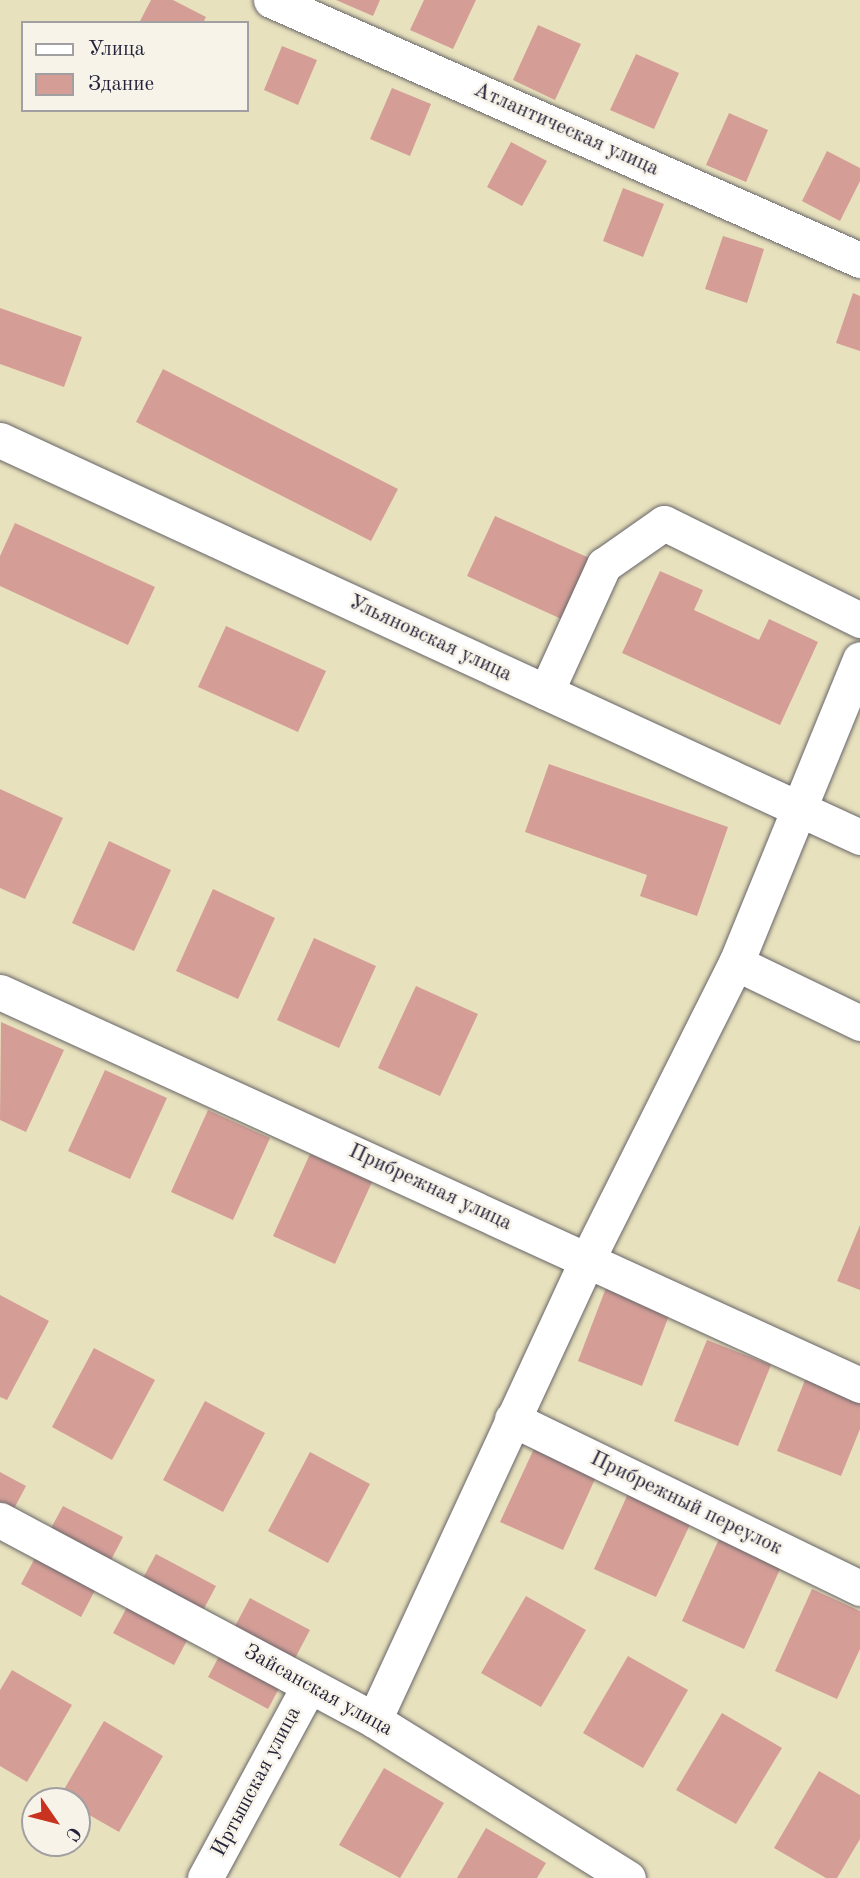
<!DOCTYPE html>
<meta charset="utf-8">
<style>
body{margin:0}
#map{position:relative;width:860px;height:1878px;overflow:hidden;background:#e8e1bd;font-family:"Old Standard TT",serif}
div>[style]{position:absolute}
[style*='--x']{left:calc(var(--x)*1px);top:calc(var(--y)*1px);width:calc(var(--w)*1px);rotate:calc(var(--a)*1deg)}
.building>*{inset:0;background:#d49e97}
.roads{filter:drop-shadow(0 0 2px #676568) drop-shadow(0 0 2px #676568)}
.minor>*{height:35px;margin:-17.5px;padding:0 17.5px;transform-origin:17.5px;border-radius:17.5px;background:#fff}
span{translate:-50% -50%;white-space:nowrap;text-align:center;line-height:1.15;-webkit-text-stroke:5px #f7f3e8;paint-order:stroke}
.street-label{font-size:21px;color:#22223b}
.legend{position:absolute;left:21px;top:21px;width:228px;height:91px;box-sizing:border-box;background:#f7f3e8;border:2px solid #a29fa3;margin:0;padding:9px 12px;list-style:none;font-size:21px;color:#22223b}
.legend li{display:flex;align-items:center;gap:14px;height:35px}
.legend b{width:35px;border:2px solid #a29fa3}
.north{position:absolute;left:21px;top:1787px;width:70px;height:70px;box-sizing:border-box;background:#f7f3e8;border:2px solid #a29fa3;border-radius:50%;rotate:125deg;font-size:19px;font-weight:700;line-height:28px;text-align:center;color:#22223b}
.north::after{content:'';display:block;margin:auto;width:24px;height:32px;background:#c8321e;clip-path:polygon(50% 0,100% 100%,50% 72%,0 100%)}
</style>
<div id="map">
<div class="building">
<i style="clip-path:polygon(151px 0,173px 0,206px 17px,203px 23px,139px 23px)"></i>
<i style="clip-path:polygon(336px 0,380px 0,373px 16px)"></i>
<i style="clip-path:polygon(424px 0,476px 0,453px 49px,410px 30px)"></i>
<i style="clip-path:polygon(538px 25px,581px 44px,555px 100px,513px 80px)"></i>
<i style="clip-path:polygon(282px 46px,317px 60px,298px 105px,264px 90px)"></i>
<i style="clip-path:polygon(636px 54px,679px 73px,654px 129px,610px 110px)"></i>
<i style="clip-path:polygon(392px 88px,431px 104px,410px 156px,370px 139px)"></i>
<i style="clip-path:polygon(729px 113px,768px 130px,746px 182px,706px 165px)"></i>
<i style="clip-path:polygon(511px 142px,547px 161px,522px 206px,487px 187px)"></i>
<i style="clip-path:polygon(827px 151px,860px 168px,860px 181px,840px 221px,802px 201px)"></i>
<i style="clip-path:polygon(623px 188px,664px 204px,643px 257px,603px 241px)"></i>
<i style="clip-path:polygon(723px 236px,764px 249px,747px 303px,705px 289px)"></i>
<i style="clip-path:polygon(853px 293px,860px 296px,860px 351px,836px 343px)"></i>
<i style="clip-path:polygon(0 308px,82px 337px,64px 387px,0 364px)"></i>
<i style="clip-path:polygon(163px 369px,398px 489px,371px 541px,136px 422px)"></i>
<i style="clip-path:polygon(495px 516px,596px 561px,568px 622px,467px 576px)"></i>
<i style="clip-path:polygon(15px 523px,155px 587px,128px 645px,0 586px,0 556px)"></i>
<i style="clip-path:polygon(660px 571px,703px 590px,694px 610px,759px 640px,769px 619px,818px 642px,780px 725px,622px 653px)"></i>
<i style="clip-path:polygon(226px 626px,326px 671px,298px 732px,198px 687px)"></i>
<i style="clip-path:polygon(549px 764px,728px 827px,697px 916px,640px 896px,647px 875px,525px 832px)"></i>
<i style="clip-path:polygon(0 789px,63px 818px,25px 899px,0 888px)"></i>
<i style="clip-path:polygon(109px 841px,171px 870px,134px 951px,72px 923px)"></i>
<i style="clip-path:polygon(213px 889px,275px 918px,238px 999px,176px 971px)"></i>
<i style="clip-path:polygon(314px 938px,376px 966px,339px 1048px,277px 1020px)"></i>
<i style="clip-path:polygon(416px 986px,478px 1014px,440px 1096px,378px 1068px)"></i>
<i style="clip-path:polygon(1px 1022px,64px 1050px,26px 1132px,0 1120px)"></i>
<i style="clip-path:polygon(105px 1070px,167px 1098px,130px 1179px,68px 1151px)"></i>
<i style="clip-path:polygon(208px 1110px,270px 1138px,233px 1220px,171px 1192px)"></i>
<i style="clip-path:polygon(310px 1154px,372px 1182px,335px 1264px,273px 1236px)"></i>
<i style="clip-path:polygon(860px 1225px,860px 1290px,837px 1281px)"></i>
<i style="clip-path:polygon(609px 1280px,673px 1305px,642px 1386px,578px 1361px)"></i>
<i style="clip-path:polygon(0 1295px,49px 1321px,7px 1400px,0 1397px)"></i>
<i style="clip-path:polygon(707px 1340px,771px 1365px,738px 1446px,674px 1421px)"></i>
<i style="clip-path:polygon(94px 1348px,155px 1380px,112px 1460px,52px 1427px)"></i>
<i style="clip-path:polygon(809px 1370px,860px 1390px,860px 1429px,841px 1476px,777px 1451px)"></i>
<i style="clip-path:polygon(205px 1401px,265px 1433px,223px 1512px,163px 1480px)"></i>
<i style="clip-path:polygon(538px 1440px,600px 1468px,563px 1550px,500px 1522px)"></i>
<i style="clip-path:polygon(310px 1452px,370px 1484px,328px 1563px,268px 1531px)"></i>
<i style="clip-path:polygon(0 1472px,26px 1486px,0 1535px)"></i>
<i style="clip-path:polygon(631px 1487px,694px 1516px,656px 1597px,594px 1569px)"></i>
<i style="clip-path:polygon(63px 1506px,123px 1537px,81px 1617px,21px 1584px)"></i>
<i style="clip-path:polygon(719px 1539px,781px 1567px,744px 1649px,682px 1621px)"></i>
<i style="clip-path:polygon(156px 1554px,216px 1586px,174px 1665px,113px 1633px)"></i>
<i style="clip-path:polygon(812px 1589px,860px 1611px,860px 1649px,837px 1699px,775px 1671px)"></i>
<i style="clip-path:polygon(526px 1596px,586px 1630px,541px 1707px,481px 1673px)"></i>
<i style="clip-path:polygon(250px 1598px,310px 1630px,268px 1709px,208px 1677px)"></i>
<i style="clip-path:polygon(628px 1656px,688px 1690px,643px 1768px,583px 1733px)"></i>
<i style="clip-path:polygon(12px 1670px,72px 1705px,27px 1782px,0 1766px,0 1690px)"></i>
<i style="clip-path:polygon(722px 1713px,782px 1748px,736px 1824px,676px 1790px)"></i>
<i style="clip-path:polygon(104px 1721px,163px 1756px,119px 1832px,77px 1808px,77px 1801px,59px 1798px)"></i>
<i style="clip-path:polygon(384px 1768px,444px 1803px,400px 1878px,339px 1845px)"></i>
<i style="clip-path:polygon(819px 1771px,860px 1795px,860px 1839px,837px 1878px,826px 1878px,774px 1848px)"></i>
<i style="clip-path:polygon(486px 1828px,546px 1863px,537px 1878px,457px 1878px)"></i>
</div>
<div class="roads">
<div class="minor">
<i style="--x:271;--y:0;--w:644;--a:23.82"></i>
<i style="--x:0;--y:440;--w:947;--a:24.78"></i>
<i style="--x:546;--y:692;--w:140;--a:-65.5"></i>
<i style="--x:604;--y:565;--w:73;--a:-35"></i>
<i style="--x:664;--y:523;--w:219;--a:26.3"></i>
<i style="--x:736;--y:963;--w:138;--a:25.8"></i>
<i style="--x:0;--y:992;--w:946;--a:24.56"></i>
<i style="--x:512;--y:1419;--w:387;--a:25.9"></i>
<i style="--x:0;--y:1520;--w:424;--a:28.1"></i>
<i style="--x:374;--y:1720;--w:299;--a:31.9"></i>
<i style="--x:374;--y:1720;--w:507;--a:-65.15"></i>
<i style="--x:587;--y:1260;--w:332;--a:-63.4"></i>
<i style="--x:736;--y:963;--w:328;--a:-67.8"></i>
<i style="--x:205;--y:1878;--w:218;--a:-61.6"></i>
</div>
</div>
<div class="street-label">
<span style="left:566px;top:130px;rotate:24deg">Атлантическая улица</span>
<span style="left:430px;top:639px;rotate:25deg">Ульяновская улица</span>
<span style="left:430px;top:1188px;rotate:25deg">Прибрежная улица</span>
<span style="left:686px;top:1504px;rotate:26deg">Прибрежный переулок</span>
<span style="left:318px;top:1691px;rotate:29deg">Зайсанская улица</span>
<span style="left:257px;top:1782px;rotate:-62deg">Иртышская улица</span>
</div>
<ul class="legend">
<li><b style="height:9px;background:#fff"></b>Улица</li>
<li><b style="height:19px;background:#d49e97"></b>Здание</li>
</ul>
<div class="north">С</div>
</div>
